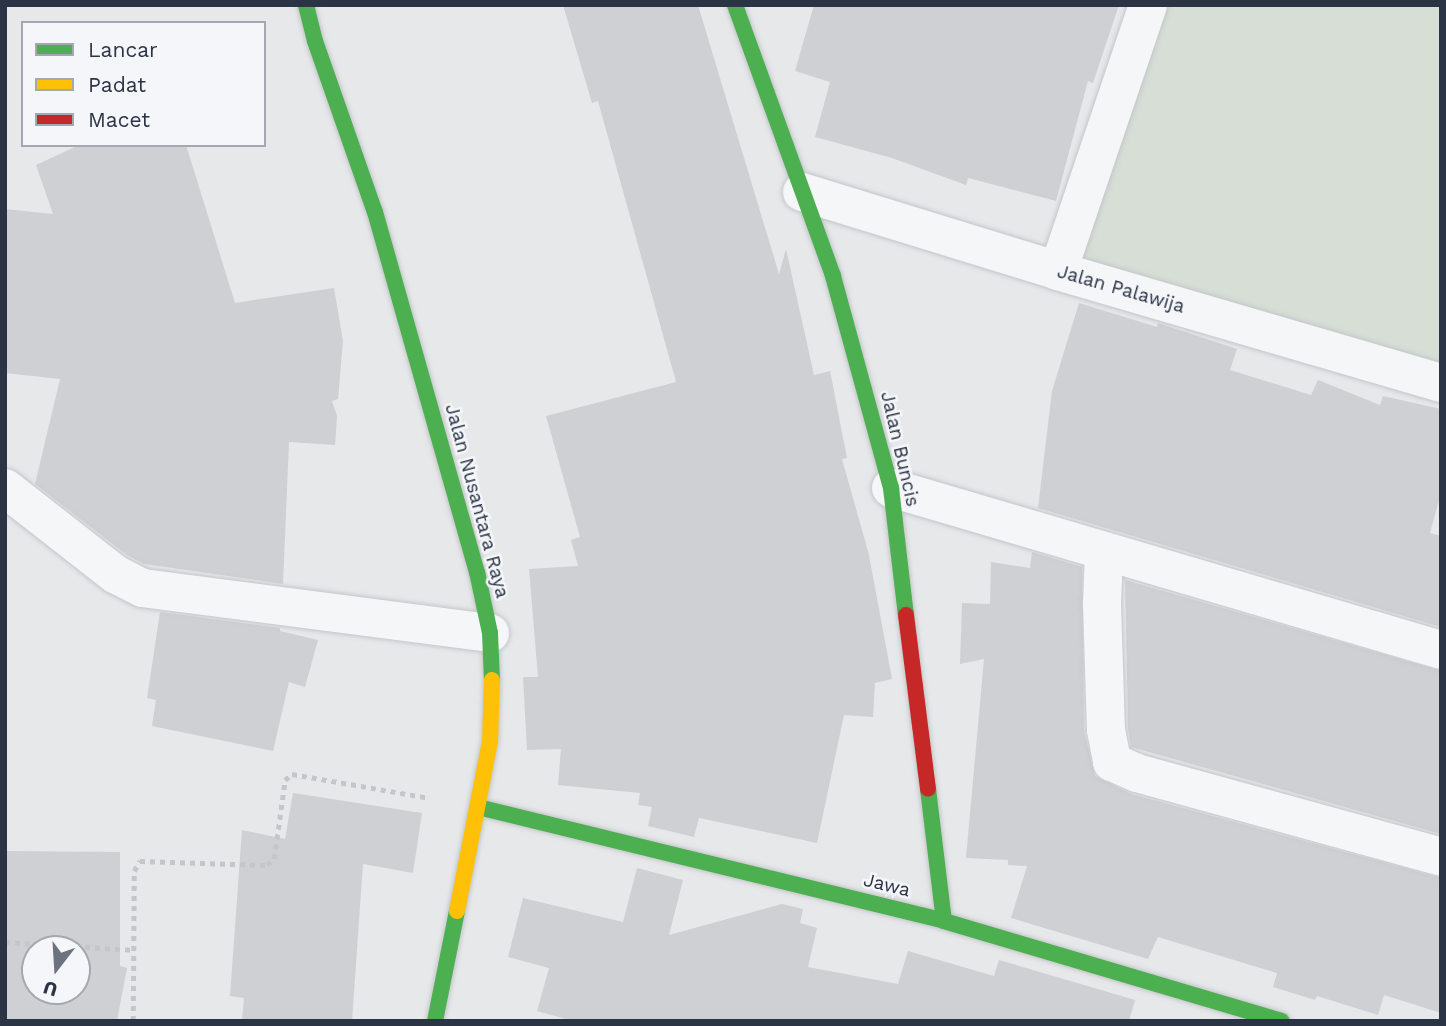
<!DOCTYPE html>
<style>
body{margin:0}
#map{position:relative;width:1446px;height:1026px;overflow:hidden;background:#e6e8ea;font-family:"Work Sans",sans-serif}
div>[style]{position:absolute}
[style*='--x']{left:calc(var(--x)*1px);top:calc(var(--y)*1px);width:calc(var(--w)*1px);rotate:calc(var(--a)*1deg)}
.green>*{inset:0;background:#d6ded6}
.building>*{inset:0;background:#ced0d3}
.path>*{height:4.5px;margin-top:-2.25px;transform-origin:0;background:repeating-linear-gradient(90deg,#c5c6ca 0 5px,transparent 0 10px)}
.roads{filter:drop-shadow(0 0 2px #c4c6c8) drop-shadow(0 0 2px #c4c6c8)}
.street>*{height:38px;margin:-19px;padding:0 19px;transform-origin:19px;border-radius:19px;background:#f5f6f7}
.fast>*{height:16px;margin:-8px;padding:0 8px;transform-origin:8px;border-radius:8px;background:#4caf50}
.slow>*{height:16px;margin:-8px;padding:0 8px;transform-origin:8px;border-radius:8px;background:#ffc107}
.jam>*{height:16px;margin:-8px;padding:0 8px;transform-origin:8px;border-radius:8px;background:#c62828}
span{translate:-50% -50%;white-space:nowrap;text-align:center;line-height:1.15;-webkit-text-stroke:5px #f4f6f9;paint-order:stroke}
.street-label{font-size:19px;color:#2b3445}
.frame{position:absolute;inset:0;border:7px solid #2b3445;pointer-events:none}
.legend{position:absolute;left:21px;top:21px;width:245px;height:126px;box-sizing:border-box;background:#f4f6f9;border:2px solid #a4a8b1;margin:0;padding:9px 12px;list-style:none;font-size:21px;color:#2b3445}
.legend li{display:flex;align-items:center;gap:14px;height:35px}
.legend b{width:35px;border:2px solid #a4a8b1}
.north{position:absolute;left:21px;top:935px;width:70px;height:70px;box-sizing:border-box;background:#f4f6f9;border:2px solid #a4a8b1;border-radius:50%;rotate:197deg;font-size:19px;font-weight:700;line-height:28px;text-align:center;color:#2b3445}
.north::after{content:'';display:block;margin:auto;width:24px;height:32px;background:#6c737f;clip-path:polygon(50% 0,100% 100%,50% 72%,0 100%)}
</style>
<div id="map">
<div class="green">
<i style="clip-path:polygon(1148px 5px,1441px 5px,1441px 383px,1058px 271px)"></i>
</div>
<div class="building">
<i style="clip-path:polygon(563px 5px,698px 5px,779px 274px,786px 249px,814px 375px,830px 371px,847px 458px,842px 459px,869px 555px,892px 679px,875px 683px,873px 717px,844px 715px,817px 843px,699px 818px,694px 837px,648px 826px,652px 807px,638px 805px,640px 793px,558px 785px,561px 749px,527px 750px,523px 677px,538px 677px,529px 569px,578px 566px,571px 540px,580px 537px,546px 416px,676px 382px,598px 101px,592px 103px)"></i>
<i style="clip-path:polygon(814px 5px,1119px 5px,1093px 83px,1088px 81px,1056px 201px,968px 178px,966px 185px,892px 158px,815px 137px,830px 82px,795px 71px)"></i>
<i style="clip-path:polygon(79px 145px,186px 145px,235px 303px,334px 288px,343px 341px,338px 399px,332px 401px,337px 416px,335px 445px,289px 442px,283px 584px,144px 564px,127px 555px,35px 484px,60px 379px,5px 373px,5px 209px,53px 214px,36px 165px)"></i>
<i style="clip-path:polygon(1079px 303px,1157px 327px,1158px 323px,1237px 349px,1230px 370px,1311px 395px,1318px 380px,1380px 405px,1383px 396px,1441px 409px,1441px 493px,1430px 533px,1441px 536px,1441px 627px,1038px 508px,1052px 391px)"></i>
<i style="clip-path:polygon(1032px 552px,1082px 567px,1084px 731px,1095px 776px,1131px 794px,1441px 878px,1441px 1013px,1384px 995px,1378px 1015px,1317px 996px,1315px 1000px,1273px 987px,1277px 973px,1158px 937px,1148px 959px,1011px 918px,1027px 866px,1008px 865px,1008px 860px,966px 858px,984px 659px,960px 664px,962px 603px,990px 604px,991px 562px,1030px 568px)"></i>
<i style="clip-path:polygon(1125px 580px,1441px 671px,1441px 834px,1131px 747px,1128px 728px)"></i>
<i style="clip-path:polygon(160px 612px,280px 628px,280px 631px,318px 640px,305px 687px,289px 682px,273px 751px,152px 726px,156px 700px,147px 698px)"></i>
<i style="clip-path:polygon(293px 793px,422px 813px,413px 873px,363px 864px,352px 1021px,242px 1021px,244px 998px,230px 996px,242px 830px,285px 839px)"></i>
<i style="clip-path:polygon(evenodd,5px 851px,120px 852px,120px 966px,127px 968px,117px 1021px,5px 1021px,5px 851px,35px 949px,77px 949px,77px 991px,35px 991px,35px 949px)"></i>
<i style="clip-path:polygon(637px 868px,683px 880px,669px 935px,782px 904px,803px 909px,800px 923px,817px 928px,808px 967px,898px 984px,908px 951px,994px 976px,999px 960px,1135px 1000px,1129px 1021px,573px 1021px,537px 1011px,549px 968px,508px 957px,523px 898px,623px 922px)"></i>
</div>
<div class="path">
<i style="--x:5;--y:942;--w:129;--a:3.5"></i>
<i style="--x:133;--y:1021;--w:150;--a:-89.6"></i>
<i style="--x:134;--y:871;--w:12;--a:-59"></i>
<i style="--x:140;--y:861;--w:127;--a:1.8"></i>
<i style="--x:267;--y:865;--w:9;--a:-41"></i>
<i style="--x:274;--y:859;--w:80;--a:-82.1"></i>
<i style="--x:285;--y:780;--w:9;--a:-41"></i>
<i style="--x:292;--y:774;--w:139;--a:9.9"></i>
</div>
<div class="roads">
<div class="street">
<i style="--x:802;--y:192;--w:268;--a:17.1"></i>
<i style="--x:1058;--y:271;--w:399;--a:16.3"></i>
<i style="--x:1058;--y:271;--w:281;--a:-71.3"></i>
<i style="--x:5;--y:488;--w:140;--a:38"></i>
<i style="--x:115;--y:574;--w:31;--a:27"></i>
<i style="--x:143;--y:588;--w:350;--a:7.4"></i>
<i style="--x:891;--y:488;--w:573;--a:16.41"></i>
<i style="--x:1104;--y:552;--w:52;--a:92.2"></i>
<i style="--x:1102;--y:604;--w:126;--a:88.2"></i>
<i style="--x:1106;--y:730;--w:33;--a:79"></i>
<i style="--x:1112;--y:762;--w:27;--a:24"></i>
<i style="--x:1137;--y:773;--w:315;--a:15.4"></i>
</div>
<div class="fast">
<i style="--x:306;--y:5;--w:37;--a:76"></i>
<i style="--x:315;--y:41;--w:181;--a:70.7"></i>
<i style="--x:375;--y:212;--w:374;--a:74.2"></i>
<i style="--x:477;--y:572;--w:62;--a:78"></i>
<i style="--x:490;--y:633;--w:47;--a:87.6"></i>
<i style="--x:735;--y:5;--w:288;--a:70.1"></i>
<i style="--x:833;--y:276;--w:220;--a:74.7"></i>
<i style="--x:891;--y:488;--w:128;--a:83.3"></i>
<i style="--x:928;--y:789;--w:133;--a:83.1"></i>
<i style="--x:478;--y:807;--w:480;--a:13.7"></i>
<i style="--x:944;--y:921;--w:352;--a:16.5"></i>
<i style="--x:435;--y:1021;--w:112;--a:-78.7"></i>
</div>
<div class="slow">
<i style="--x:457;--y:911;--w:172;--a:-79"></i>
<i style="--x:490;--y:742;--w:62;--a:-88.2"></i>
</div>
<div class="jam">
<i style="--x:906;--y:615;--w:175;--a:82.8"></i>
</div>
</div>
<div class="street-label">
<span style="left:1121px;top:289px;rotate:16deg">Jalan Palawija</span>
<span style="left:900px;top:449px;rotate:77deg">Jalan Buncis</span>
<span style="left:477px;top:501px;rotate:75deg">Jalan Nusantara Raya</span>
<span style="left:887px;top:885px;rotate:14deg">Jawa</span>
</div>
<div class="frame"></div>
<ul class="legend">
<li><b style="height:9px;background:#4caf50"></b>Lancar</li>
<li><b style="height:9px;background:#ffc107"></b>Padat</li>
<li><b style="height:9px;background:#c62828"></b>Macet</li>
</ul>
<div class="north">U</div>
</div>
